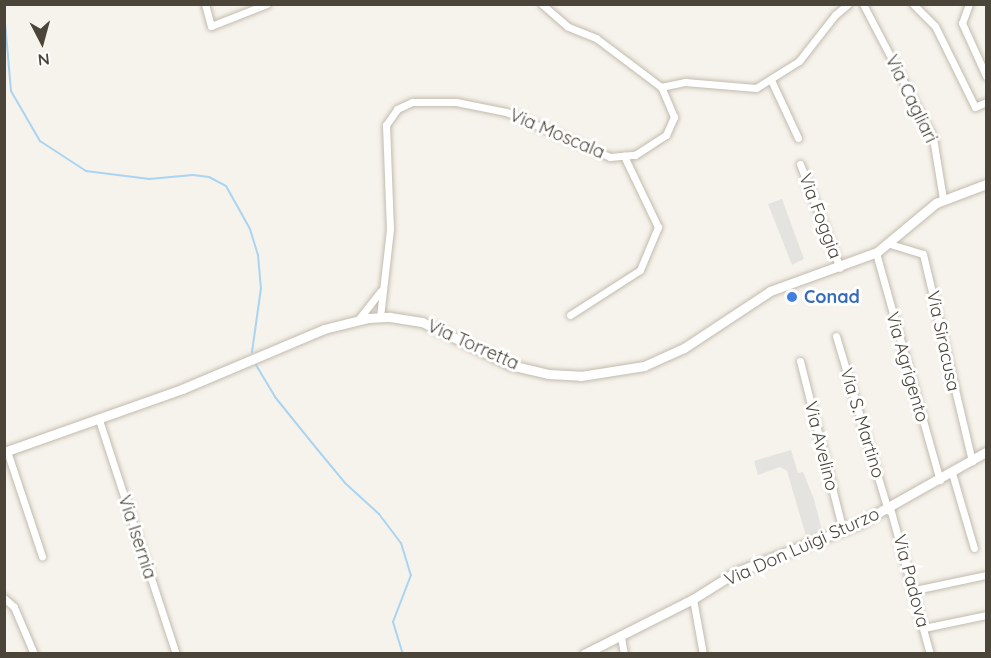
<!DOCTYPE html>
<style>
body{margin:0}
#map{position:relative;width:991px;height:658px;overflow:hidden;background:#f6f3ec;font-family:Quicksand,sans-serif}
div>[style]{position:absolute}
[style*='--x']{left:calc(var(--x)*1px);top:calc(var(--y)*1px);width:calc(var(--w)*1px);rotate:calc(var(--a)*1deg)}
.parking>*{inset:0;background:#e5e3e0}
.stream>*{height:2px;margin:-1px;padding:0 1px;transform-origin:1px;border-radius:1px;background:#a9d4f2}
.roads{filter:drop-shadow(0 0 2px #c2bbae) drop-shadow(0 0 2px #c2bbae)}
.minor>*{height:7px;margin:-3.5px;padding:0 3.5px;transform-origin:3.5px;border-radius:3.5px;background:#fff}
.tertiary>*{height:9px;margin:-4.5px;padding:0 4.5px;transform-origin:4.5px;border-radius:4.5px;background:#fff}
.dots>*{width:16px;height:16px;translate:-50% -50%;box-sizing:border-box;border:3px solid #fff;border-radius:50%}
span{translate:-50% -50%;white-space:nowrap;text-align:center;line-height:1.15;-webkit-text-stroke:6px #fff;paint-order:stroke}
.street-label{font-size:18px;color:#4b4439}
.shop-label{font-size:18px;color:#366cbe;font-weight:700}
.left{translate:0 -50%;text-align:left}
.frame{position:absolute;inset:0;border:6px solid #4b4439;pointer-events:none}
.north{position:absolute;left:12px;top:12px;width:60px;height:60px;-webkit-text-stroke:4px #fff;paint-order:stroke;rotate:174deg;font-size:16px;font-weight:700;line-height:24px;text-align:center;color:#4b4439}
.north::after{content:'';display:block;margin:auto;width:21px;height:27px;background:#4b4439;clip-path:polygon(50% 0,100% 100%,50% 72%,0 100%)}
</style>
<div id="map">
<div class="parking">
<i style="clip-path:polygon(782px 199px,804px 259px,792px 265px,768px 204px)"></i>
<i style="clip-path:polygon(791px 450px,798px 473px,803px 472px,814px 499px,822px 531px,806px 536px,787px 471px,780px 467px,758px 475px,754px 461px)"></i>
</div>
<div class="stream">
<i style="--x:4;--y:11;--w:80;--a:85"></i>
<i style="--x:11;--y:91;--w:58;--a:59.9"></i>
<i style="--x:40;--y:141;--w:55;--a:33.1"></i>
<i style="--x:86;--y:171;--w:64;--a:7.2"></i>
<i style="--x:149;--y:179;--w:44;--a:-5.2"></i>
<i style="--x:193;--y:175;--w:16;--a:7"></i>
<i style="--x:209;--y:177;--w:19;--a:28"></i>
<i style="--x:226;--y:186;--w:49;--a:60.8"></i>
<i style="--x:250;--y:229;--w:27;--a:73"></i>
<i style="--x:258;--y:255;--w:33;--a:85"></i>
<i style="--x:261;--y:288;--w:65;--a:98"></i>
<i style="--x:256;--y:365;--w:37;--a:59"></i>
<i style="--x:275;--y:397;--w:67;--a:51.1"></i>
<i style="--x:317;--y:449;--w:44;--a:50.5"></i>
<i style="--x:345;--y:483;--w:46;--a:42.4"></i>
<i style="--x:379;--y:514;--w:36;--a:53"></i>
<i style="--x:401;--y:543;--w:34;--a:73"></i>
<i style="--x:411;--y:575;--w:50;--a:111"></i>
<i style="--x:393;--y:622;--w:34;--a:73"></i>
</div>
<div class="roads">
<div class="minor">
<i style="--x:205;--y:4;--w:23;--a:75"></i>
<i style="--x:211;--y:26;--w:60;--a:-21.4"></i>
<i style="--x:863;--y:4;--w:151;--a:62.4"></i>
<i style="--x:933;--y:138;--w:62;--a:80.7"></i>
<i style="--x:913;--y:4;--w:31;--a:45"></i>
<i style="--x:935;--y:26;--w:90;--a:63.7"></i>
<i style="--x:975;--y:107;--w:12;--a:-24"></i>
<i style="--x:969;--y:4;--w:20;--a:110"></i>
<i style="--x:962;--y:23;--w:58;--a:65.6"></i>
<i style="--x:771;--y:80;--w:64;--a:65"></i>
<i style="--x:661;--y:87;--w:25;--a:-12"></i>
<i style="--x:685;--y:82;--w:71;--a:4.8"></i>
<i style="--x:756;--y:88;--w:51;--a:-32.1"></i>
<i style="--x:799;--y:61;--w:58;--a:-52"></i>
<i style="--x:835;--y:15;--w:17;--a:-40"></i>
<i style="--x:800;--y:164;--w:111;--a:69"></i>
<i style="--x:890;--y:244;--w:34;--a:17"></i>
<i style="--x:923;--y:254;--w:213;--a:76.7"></i>
<i style="--x:876;--y:253;--w:236;--a:74.3"></i>
<i style="--x:570;--y:315;--w:83;--a:-32.7"></i>
<i style="--x:640;--y:270;--w:47;--a:-67.3"></i>
<i style="--x:658;--y:227;--w:79;--a:-115.6"></i>
<i style="--x:380;--y:317;--w:89;--a:-83.5"></i>
<i style="--x:390;--y:229;--w:104;--a:-92.2"></i>
<i style="--x:386;--y:125;--w:19;--a:-55"></i>
<i style="--x:397;--y:109;--w:17;--a:-25"></i>
<i style="--x:412;--y:102;--w:44;--a:0"></i>
<i style="--x:456;--y:102;--w:51;--a:11.3"></i>
<i style="--x:506;--y:112;--w:113;--a:23.4"></i>
<i style="--x:610;--y:157;--w:25;--a:-5"></i>
<i style="--x:635;--y:155;--w:37;--a:-33"></i>
<i style="--x:666;--y:135;--w:20;--a:-66"></i>
<i style="--x:674;--y:117;--w:33;--a:-113"></i>
<i style="--x:661;--y:87;--w:81;--a:-143"></i>
<i style="--x:596;--y:38;--w:31;--a:-158"></i>
<i style="--x:567;--y:26;--w:33;--a:-139"></i>
<i style="--x:358;--y:320;--w:37;--a:-52"></i>
<i style="--x:836;--y:336;--w:182;--a:73.4"></i>
<i style="--x:800;--y:361;--w:175;--a:75.8"></i>
<i style="--x:99;--y:420;--w:246;--a:71.8"></i>
<i style="--x:7;--y:451;--w:111;--a:71.6"></i>
<i style="--x:952;--y:473;--w:78;--a:73.7"></i>
<i style="--x:890;--y:508;--w:151;--a:74.7"></i>
<i style="--x:915;--y:590;--w:73;--a:-11.9"></i>
<i style="--x:4;--y:598;--w:13;--a:42"></i>
<i style="--x:14;--y:607;--w:51;--a:66.9"></i>
<i style="--x:693;--y:599;--w:56;--a:79.7"></i>
<i style="--x:924;--y:628;--w:63;--a:-11.8"></i>
<i style="--x:621;--y:637;--w:17;--a:80"></i>
</div>
<div class="tertiary">
<i style="--x:4;--y:452;--w:189;--a:-19.5"></i>
<i style="--x:182;--y:389;--w:154;--a:-22.9"></i>
<i style="--x:324;--y:329;--w:45;--a:-14"></i>
<i style="--x:368;--y:318;--w:22;--a:-3"></i>
<i style="--x:390;--y:317;--w:32;--a:9"></i>
<i style="--x:422;--y:322;--w:98;--a:26"></i>
<i style="--x:510;--y:365;--w:39;--a:13"></i>
<i style="--x:548;--y:374;--w:33;--a:3"></i>
<i style="--x:581;--y:376;--w:64;--a:-9"></i>
<i style="--x:644;--y:366;--w:44;--a:-24.2"></i>
<i style="--x:684;--y:348;--w:103;--a:-33.5"></i>
<i style="--x:770;--y:291;--w:114;--a:-20"></i>
<i style="--x:877;--y:252;--w:77;--a:-39.7"></i>
<i style="--x:936;--y:203;--w:53;--a:-20.8"></i>
<i style="--x:584;--y:654;--w:122;--a:-26.8"></i>
<i style="--x:693;--y:599;--w:51;--a:-32.1"></i>
<i style="--x:736;--y:572;--w:131;--a:-21.5"></i>
<i style="--x:858;--y:524;--w:147;--a:-29.4"></i>
</div>
</div>
<div class="dots">
<i style="left:792px;top:297px;background:#3f7fe0"></i>
</div>
<div class="street-label">
<span style="left:911px;top:99px;rotate:64deg">Via Cagliari</span>
<span style="left:557px;top:134px;rotate:23deg">Via Moscala</span>
<span style="left:820px;top:216px;rotate:69deg">Via Foggia</span>
<span style="left:943px;top:341px;rotate:78deg">Via Siracusa</span>
<span style="left:473px;top:345px;rotate:24deg">Via Torretta</span>
<span style="left:907px;top:367px;rotate:74deg">Via Agrigento</span>
<span style="left:862px;top:423px;rotate:73deg">Via S. Martino</span>
<span style="left:821px;top:446px;rotate:76deg">Via Avelino</span>
<span style="left:137px;top:537px;rotate:72deg">Via Isernia</span>
<span style="left:802px;top:547px;rotate:-24deg">Via Don Luigi Sturzo</span>
<span style="left:911px;top:581px;rotate:75deg">Via Padova</span>
</div>
<div class="shop-label">
<span class="left" style="left:804px;top:297px">Conad</span>
</div>
<div class="frame"></div>
<div class="north">N</div>
</div>
